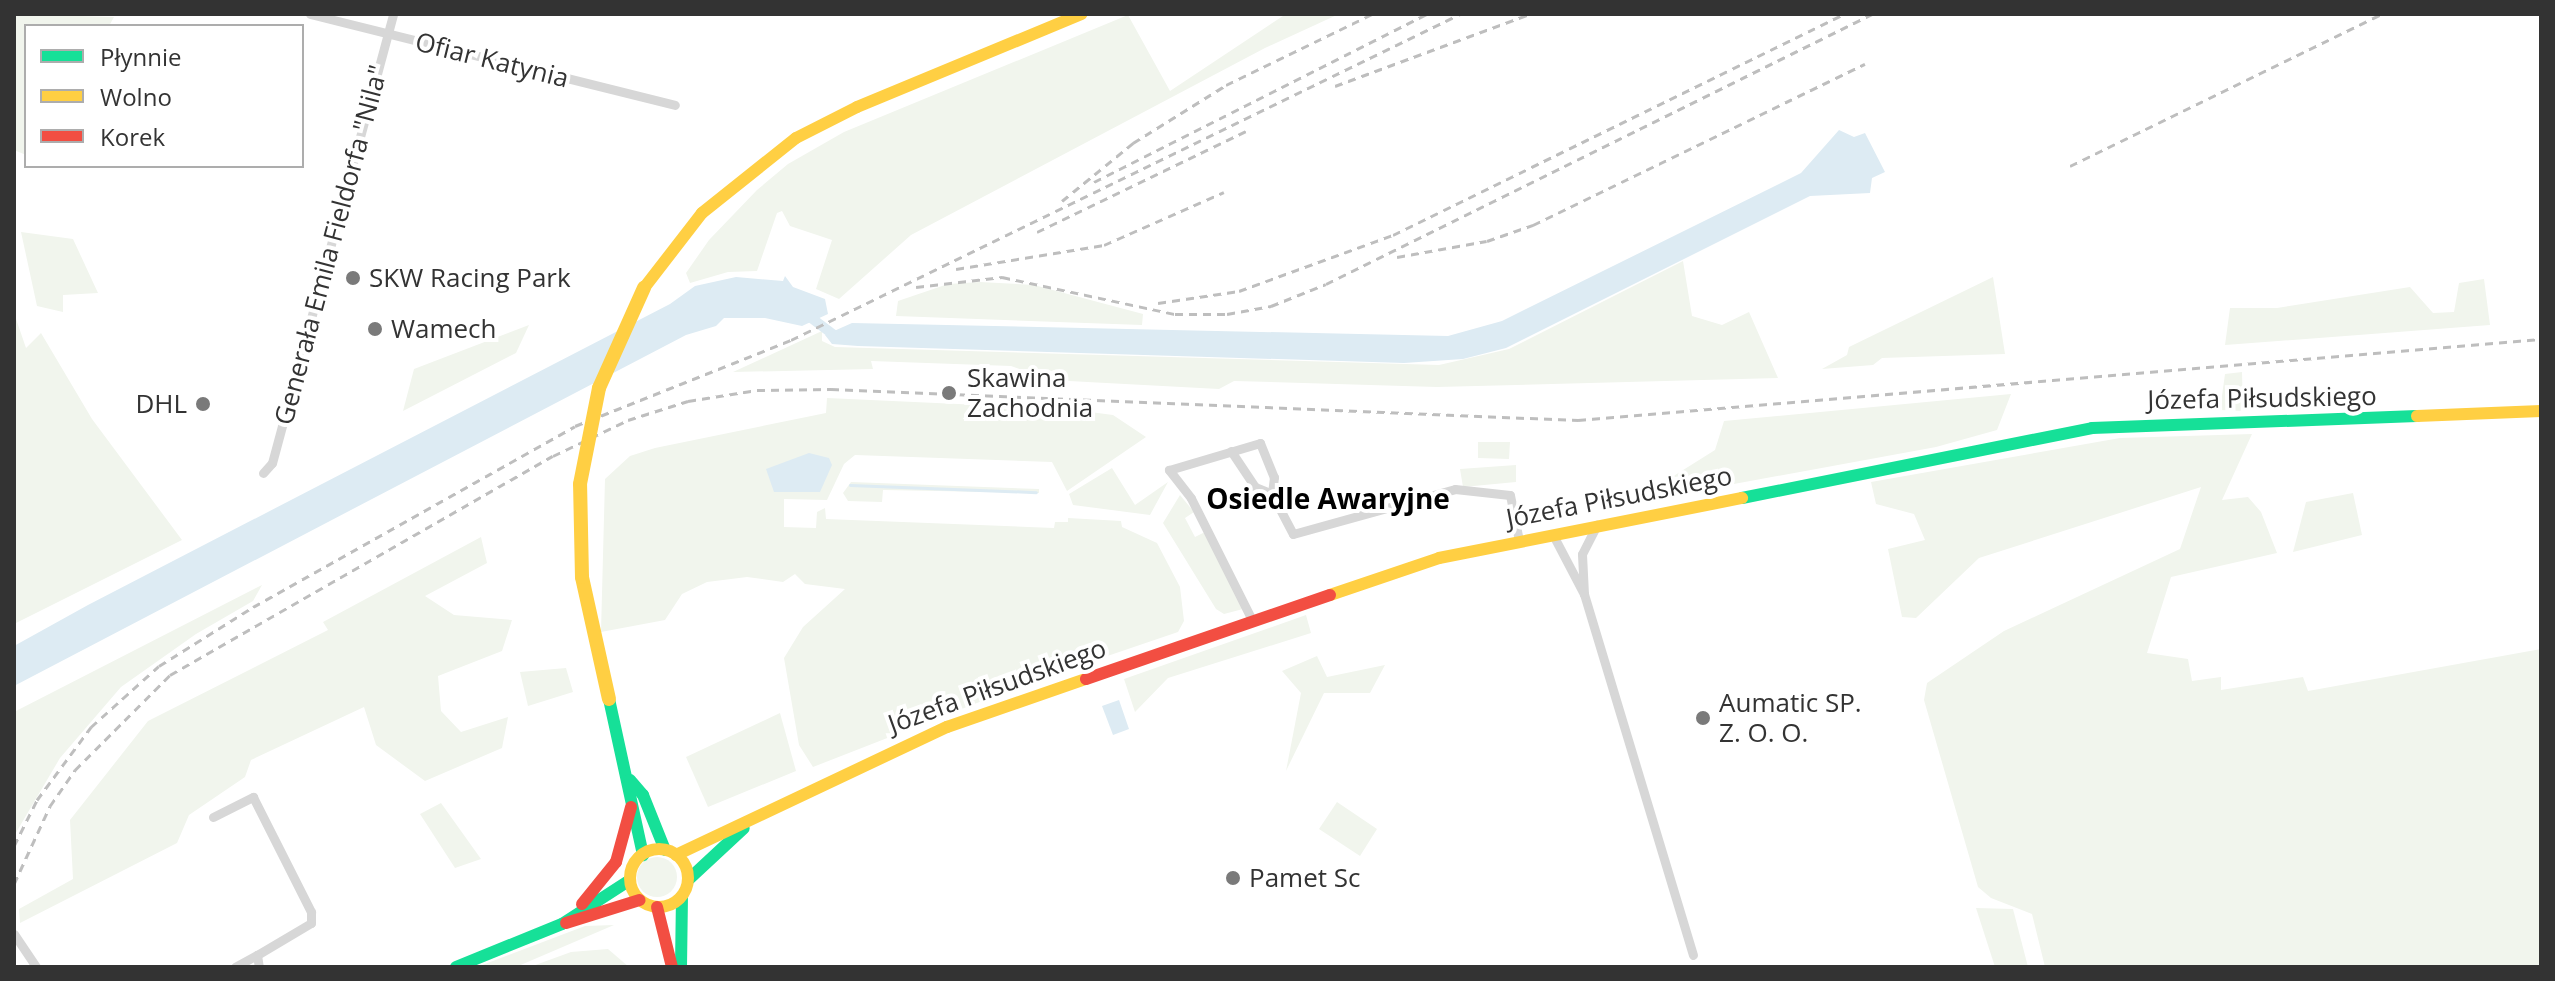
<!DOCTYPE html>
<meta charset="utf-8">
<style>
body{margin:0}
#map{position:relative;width:2555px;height:981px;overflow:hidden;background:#fff;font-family:"Open Sans",sans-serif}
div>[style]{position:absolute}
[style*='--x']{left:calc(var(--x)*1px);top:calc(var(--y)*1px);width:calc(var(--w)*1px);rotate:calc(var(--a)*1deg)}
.green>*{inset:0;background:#f1f5ed}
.round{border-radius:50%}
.water>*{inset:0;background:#ddebf3}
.stream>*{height:3px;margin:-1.5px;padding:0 1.5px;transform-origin:1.5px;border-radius:1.5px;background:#ddebf3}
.canal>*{height:10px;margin:-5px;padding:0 5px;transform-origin:5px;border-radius:5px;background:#ddebf3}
.street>*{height:9px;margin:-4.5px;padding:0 4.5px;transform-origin:4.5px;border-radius:4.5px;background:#d7d7d7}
.fast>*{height:12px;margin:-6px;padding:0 6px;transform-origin:6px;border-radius:6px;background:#16e098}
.slow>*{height:12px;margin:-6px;padding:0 6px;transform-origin:6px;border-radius:6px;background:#ffcf43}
.slow>.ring{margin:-6px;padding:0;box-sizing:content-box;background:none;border:12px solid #ffcf43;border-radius:50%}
.jam>*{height:12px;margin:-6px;padding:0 6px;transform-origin:6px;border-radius:6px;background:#f24e42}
.rail>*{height:3px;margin-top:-1.5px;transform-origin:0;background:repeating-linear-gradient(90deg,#bebebe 0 8px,transparent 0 14px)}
.slow-bridge>*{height:14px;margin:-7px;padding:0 7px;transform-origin:7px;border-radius:7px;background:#ffcf43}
.dots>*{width:22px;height:22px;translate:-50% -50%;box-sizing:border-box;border:4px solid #fff;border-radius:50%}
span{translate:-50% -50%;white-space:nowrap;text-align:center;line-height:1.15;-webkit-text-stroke:8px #fff;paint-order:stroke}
.street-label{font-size:26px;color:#333}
.poi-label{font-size:26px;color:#333}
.left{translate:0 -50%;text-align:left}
.right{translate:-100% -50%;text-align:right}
.neighbourhood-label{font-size:28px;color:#000;font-weight:700}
.frame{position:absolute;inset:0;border:16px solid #333;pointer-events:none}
.legend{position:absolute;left:24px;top:24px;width:280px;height:144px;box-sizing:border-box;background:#fff;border:2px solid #adadad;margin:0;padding:10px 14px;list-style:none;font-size:24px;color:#333}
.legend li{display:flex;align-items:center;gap:16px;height:40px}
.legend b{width:40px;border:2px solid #adadad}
</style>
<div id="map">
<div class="green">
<i style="clip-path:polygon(14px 14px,114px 17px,109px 26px,26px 26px,26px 155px,14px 150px)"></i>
<i style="clip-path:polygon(1286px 14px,1339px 14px,1265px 48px,911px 235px,839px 299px,816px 289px,832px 240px,790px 226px,782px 211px,777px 213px,757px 271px,728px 272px,690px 283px,686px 273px,709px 240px,757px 190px,788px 164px,844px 132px,1128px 15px,1170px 91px)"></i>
<i style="clip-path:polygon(21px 232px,73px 239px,98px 293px,63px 295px,63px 312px,37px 306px)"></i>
<i style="clip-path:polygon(1683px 261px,1692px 316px,1722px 325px,1749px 312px,1778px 378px,1437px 387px,1234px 381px,1219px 389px,1050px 380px,1011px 366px,871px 361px,873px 369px,733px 372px,822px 331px,822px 341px,835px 347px,1439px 365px,1509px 349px)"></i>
<i style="clip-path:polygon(1993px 277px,2005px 354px,1882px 358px,1873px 365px,1822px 369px,1847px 355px,1849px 347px)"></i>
<i style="clip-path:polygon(2484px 279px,2490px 325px,2225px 345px,2230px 308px,2277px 308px,2410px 287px,2433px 313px,2454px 312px,2459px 283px)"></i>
<i style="clip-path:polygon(980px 282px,1034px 285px,1143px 314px,1142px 325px,896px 316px,898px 301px,948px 284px)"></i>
<i style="clip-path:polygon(14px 313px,26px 348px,41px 333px,92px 419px,182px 540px,14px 624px)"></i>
<i style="clip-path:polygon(529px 325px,516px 353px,403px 411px,414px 369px)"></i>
<i style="clip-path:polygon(2242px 372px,2243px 411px,2220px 410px,2225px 374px)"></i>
<i style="clip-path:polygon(2011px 394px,1997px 430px,1936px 447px,1674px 495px,1672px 477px,1715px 450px,1724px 421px)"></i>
<i style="clip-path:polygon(827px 398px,1067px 409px,1113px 415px,1146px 437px,1067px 491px,1052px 462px,855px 455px,844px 464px,827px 500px,784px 499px,784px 527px,816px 528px,817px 512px,825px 508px,826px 519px,1054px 528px,1055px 522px,1068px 522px,1068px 518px,1121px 521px,1122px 527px,1157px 543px,1180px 587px,1184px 621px,1178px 632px,1028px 683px,813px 767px,799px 745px,784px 658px,803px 627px,845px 589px,805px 584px,795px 574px,783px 582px,747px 577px,707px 582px,682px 594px,665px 620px,601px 632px,605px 479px,630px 456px,655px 448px,826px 413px)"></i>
<i style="clip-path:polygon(2252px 434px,2222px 500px,2248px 497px,2261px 512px,2277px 553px,2171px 577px,2147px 653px,2188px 659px,2192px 681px,2221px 677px,2221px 690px,2303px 677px,2308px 691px,2541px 649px,2541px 967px,2045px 967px,2032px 914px,1991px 898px,1978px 887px,1924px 700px,1927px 683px,2004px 631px,2180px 549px,2201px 487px,1979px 558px,1916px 618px,1902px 617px,1888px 549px,1925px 540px,1914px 514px,1876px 504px,1871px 482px,2120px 438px)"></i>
<i style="clip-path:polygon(1478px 442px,1510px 442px,1509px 459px,1478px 458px)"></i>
<i style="clip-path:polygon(1516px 465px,1516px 482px,1463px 487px,1460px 469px)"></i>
<i style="clip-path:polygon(1112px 468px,1135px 505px,1168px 482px,1150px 515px,1073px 505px,1069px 494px)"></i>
<i style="clip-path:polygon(851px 482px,1039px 489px,1039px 493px,883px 490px,882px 502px,848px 501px,843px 493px)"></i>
<i style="clip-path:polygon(2353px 493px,2362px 535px,2293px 552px,2306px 502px)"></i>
<i style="clip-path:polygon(1180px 495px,1194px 512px,1185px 518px,1195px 537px,1205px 532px,1243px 609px,1224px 614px,1216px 609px,1163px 523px)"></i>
<i style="clip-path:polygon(481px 537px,487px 563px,425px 596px,454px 615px,512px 620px,502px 651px,438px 676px,441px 711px,461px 732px,508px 717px,502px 748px,425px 781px,376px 745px,364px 707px,251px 760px,245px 777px,189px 815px,177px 843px,20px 923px,19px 909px,73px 879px,70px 820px,148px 721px,328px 630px,323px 622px)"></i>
<i style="clip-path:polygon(262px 585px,253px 601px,196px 634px,121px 687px,60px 758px,14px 836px,14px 712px)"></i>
<i style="clip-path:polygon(1306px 615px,1311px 633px,1168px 678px,1135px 712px,1124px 679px)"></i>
<i style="clip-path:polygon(1317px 656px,1327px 677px,1385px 665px,1370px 693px,1324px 693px,1286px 771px,1301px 693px,1282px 671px)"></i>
<i style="clip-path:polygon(566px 668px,573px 692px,528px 706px,520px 672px)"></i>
<i style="clip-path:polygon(780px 713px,796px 771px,708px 807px,686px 757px)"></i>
<i style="clip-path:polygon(1337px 802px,1377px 829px,1360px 856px,1319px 829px)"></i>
<i style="clip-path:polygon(441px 803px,481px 859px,455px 868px,420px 814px)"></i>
<i class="round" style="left:637px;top:857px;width:40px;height:40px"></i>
<i style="clip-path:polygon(1976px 908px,2013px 909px,2028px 967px,1995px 967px)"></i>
<i style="clip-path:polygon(614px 925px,516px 967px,477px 967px,585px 926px)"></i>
<i style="clip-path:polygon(608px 949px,629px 967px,530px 967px,571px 952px)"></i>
</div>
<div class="water">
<i style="clip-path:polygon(1839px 130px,1854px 137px,1865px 133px,1885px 172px,1872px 178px,1870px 193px,1810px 196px,1506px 348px,1463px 359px,1404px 363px,858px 346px,832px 344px,825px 335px,852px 323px,1448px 336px,1502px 321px,1801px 173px)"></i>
<i style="clip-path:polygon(785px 276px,793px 287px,825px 299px,828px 314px,802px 326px,765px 318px,724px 318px,716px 326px,686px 335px,14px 686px,14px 646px,88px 605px,670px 304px,695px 286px,736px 277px,783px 281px)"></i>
<i style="clip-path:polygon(809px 453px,829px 458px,832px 465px,820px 492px,774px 492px,766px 469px)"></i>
<i style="clip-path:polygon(1119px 700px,1129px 729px,1113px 735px,1102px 706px)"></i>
</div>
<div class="stream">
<i style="--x:850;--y:485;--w:186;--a:2.2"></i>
</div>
<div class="canal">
<i style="--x:806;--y:314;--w:40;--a:37"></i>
</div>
<div class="street">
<i style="--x:310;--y:14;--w:376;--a:14"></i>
<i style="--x:1231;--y:451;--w:43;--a:56.3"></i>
<i style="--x:1255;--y:487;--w:18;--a:22"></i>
<i style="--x:263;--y:473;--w:13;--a:-48"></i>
<i style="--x:272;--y:463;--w:465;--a:-74.9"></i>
<i style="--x:1553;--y:535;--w:67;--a:62.3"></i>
<i style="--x:1584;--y:594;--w:377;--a:73.2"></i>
<i style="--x:1584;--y:594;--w:40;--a:-92.9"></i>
<i style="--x:1582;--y:554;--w:33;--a:-63"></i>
<i style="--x:1252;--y:620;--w:136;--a:-116.6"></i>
<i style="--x:1191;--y:498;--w:36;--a:-128"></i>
<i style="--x:1169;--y:470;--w:95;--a:-16.5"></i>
<i style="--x:1260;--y:443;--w:37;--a:68"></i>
<i style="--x:1274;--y:477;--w:17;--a:97"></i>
<i style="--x:1272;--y:494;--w:45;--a:62.3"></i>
<i style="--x:1293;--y:534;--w:168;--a:-15.5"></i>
<i style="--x:1455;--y:489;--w:55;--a:6.2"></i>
<i style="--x:1510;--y:495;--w:47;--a:78.9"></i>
<i style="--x:213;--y:817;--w:45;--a:-26.6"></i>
<i style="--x:253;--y:797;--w:129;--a:63.2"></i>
<i style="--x:311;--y:912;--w:11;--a:90"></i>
<i style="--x:311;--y:923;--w:63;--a:149.3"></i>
<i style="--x:257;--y:955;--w:12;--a:81"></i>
<i style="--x:14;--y:934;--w:40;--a:56"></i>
<i style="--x:235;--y:967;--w:25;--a:-29"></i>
</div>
<div class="fast">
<i style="--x:1742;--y:498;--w:357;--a:-11.3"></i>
<i style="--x:2092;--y:428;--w:325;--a:-2.1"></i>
<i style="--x:609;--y:699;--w:160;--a:77.7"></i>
<i style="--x:630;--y:780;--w:20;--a:49"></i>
<i style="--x:643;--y:795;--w:59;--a:68.2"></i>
<i style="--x:688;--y:880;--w:76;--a:-42.9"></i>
<i style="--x:456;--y:967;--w:114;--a:-22.1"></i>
<i style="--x:562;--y:924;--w:81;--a:-32.9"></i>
<i style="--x:681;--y:967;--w:71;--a:-89.2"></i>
</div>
<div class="slow">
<i style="--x:644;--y:288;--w:95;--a:-52.3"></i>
<i style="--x:702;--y:213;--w:120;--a:-38.6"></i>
<i style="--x:796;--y:138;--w:68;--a:-26.9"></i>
<i style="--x:857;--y:107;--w:243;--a:-22.5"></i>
<i style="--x:2417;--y:416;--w:124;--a:-2.3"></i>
<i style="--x:1330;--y:595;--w:115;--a:-18.7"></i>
<i style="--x:1439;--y:558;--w:309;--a:-11.2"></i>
<i class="ring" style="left:630px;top:849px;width:46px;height:46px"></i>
<i style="--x:676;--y:855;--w:300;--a:-25.3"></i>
<i style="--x:947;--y:727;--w:147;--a:-19.1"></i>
</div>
<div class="jam">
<i style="--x:1086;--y:679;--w:258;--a:-19"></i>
<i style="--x:582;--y:904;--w:54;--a:-51"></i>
<i style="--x:616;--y:862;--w:57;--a:-74.7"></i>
<i style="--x:657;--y:907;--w:62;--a:76"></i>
<i style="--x:566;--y:923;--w:77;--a:-17.3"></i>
</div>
<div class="rail">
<i style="--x:1335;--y:86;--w:208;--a:-20.3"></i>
<i style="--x:2070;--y:166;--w:347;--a:-26"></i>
<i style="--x:1094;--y:182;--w:373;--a:-26.8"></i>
<i style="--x:1062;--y:201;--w:92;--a:-39.2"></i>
<i style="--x:1133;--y:143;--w:110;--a:-31.9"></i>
<i style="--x:1226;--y:85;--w:162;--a:-25.9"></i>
<i style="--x:1037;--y:232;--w:232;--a:-25.8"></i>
<i style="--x:1397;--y:257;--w:91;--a:-10.1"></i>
<i style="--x:1487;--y:241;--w:49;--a:-19.2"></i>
<i style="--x:1533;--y:225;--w:369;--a:-25.9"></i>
<i style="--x:956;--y:269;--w:150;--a:-9.2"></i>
<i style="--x:1104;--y:245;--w:131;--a:-23.8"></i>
<i style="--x:916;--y:287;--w:87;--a:-6.6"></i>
<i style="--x:1002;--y:277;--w:177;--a:12.1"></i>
<i style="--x:1175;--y:314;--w:52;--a:0"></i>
<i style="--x:1227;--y:314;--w:45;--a:-10.3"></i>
<i style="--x:1271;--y:306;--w:59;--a:-21.8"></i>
<i style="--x:1326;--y:284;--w:609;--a:-26.31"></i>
<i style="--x:1158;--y:303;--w:82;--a:-8.4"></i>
<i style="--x:1239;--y:291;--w:164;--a:-20"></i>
<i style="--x:1393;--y:235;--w:502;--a:-26.11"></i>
<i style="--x:14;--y:846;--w:51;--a:-63.4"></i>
<i style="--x:37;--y:800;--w:91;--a:-53.5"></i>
<i style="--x:91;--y:727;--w:91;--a:-41.9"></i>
<i style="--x:159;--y:666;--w:111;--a:-32.1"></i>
<i style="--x:253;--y:607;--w:369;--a:-29.3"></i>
<i style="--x:575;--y:426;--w:232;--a:-21.7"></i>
<i style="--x:791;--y:340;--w:744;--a:-25.98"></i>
<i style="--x:14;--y:884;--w:86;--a:-65.2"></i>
<i style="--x:50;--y:806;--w:44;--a:-55.2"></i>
<i style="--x:75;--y:770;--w:134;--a:-45"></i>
<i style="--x:170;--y:675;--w:441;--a:-29.8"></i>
<i style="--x:553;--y:456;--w:83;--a:-25.6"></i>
<i style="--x:628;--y:420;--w:63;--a:-17.6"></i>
<i style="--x:688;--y:401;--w:70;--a:-9.1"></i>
<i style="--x:757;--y:390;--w:74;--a:-0.8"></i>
<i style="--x:831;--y:389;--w:748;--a:2.38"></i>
<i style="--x:1578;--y:420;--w:966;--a:-4.81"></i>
</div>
<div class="slow-bridge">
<i style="--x:609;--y:699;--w:125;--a:-102.5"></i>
<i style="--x:582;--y:577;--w:93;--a:-91.2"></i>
<i style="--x:580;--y:484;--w:98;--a:-78.8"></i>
<i style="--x:599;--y:388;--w:110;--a:-65.8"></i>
</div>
<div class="dots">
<i style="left:353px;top:278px;background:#7a7a7a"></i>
<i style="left:375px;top:329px;background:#7a7a7a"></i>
<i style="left:949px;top:393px;background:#7a7a7a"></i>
<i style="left:203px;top:404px;background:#7a7a7a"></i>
<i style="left:1703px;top:718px;background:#7a7a7a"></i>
<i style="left:1233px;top:878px;background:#7a7a7a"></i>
</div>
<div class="street-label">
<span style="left:492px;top:60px;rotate:14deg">Ofiar Katynia</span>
<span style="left:331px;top:245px;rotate:-75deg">Generała Emila Fieldorfa "Nila"</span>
<span style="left:2262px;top:398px;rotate:-1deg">Józefa Piłsudskiego</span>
<span style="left:1619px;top:497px;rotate:-11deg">Józefa Piłsudskiego</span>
<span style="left:997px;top:686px;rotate:-20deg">Józefa Piłsudskiego</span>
</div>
<div class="poi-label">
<span class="left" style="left:369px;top:278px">SKW Racing Park</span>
<span class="left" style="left:391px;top:329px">Wamech</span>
<span class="left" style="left:967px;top:393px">Skawina<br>Zachodnia</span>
<span class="right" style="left:187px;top:404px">DHL</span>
<span class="left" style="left:1719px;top:718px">Aumatic SP.<br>Z. O. O.</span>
<span class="left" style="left:1249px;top:878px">Pamet Sc</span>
</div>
<div class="neighbourhood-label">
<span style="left:1328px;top:498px">Osiedle Awaryjne</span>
</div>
<div class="frame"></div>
<ul class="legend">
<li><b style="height:10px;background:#16e098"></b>Płynnie</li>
<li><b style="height:10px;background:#ffcf43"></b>Wolno</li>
<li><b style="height:10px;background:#f24e42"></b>Korek</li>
</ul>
</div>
